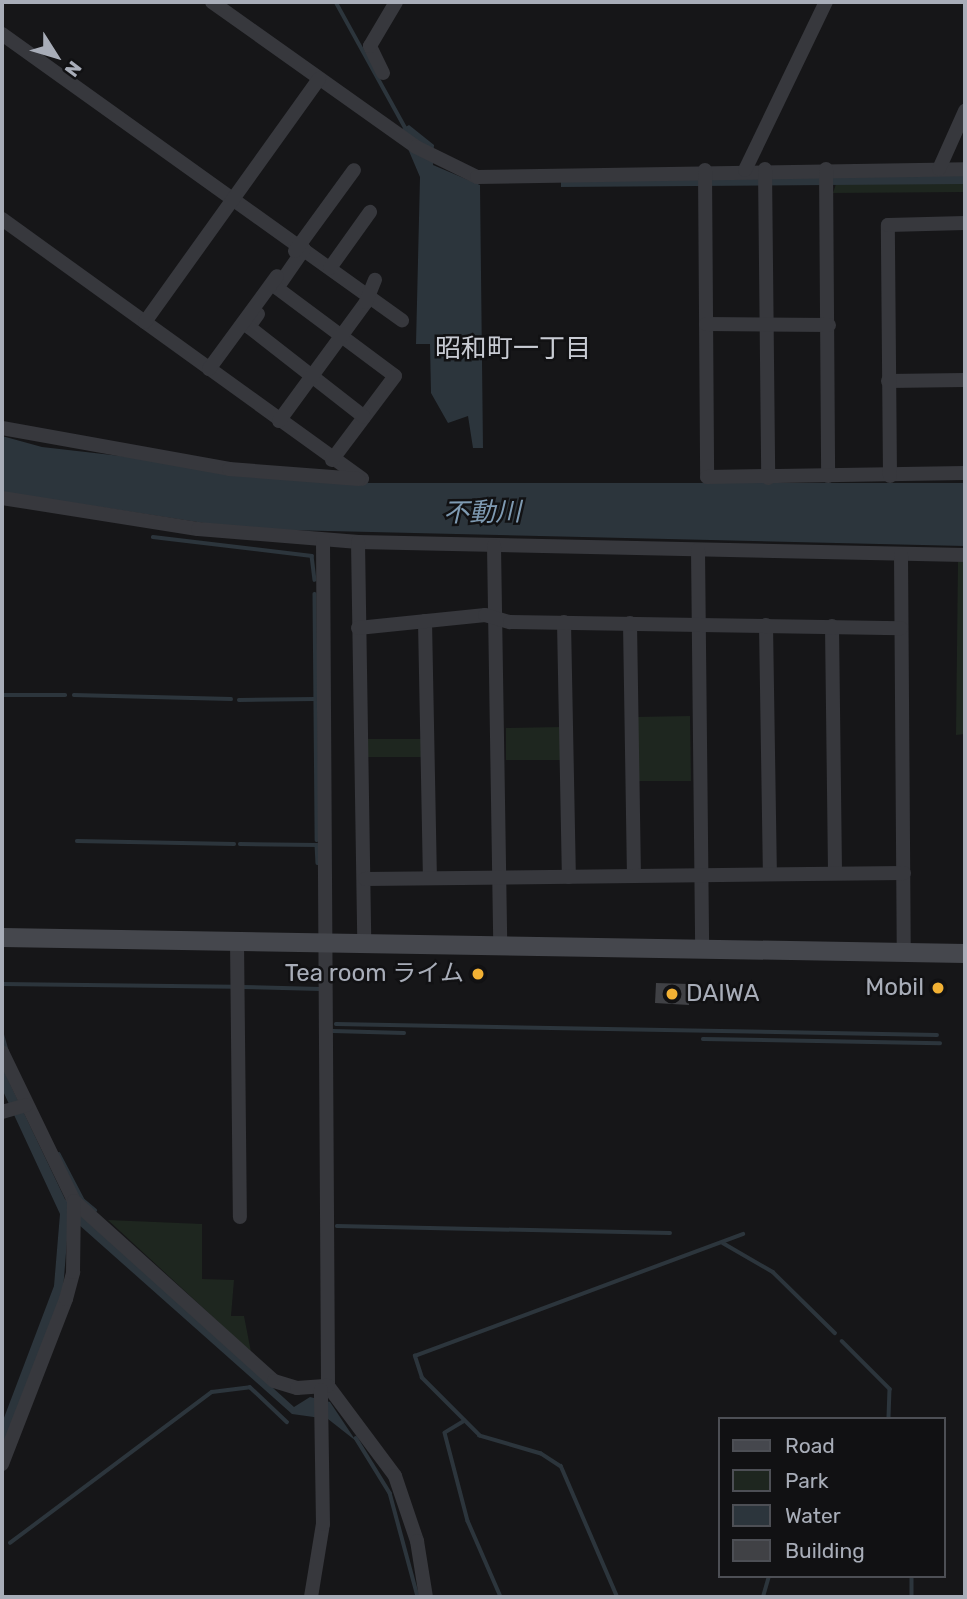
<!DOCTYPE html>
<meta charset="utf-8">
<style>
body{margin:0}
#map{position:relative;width:967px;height:1599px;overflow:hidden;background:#161618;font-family:Rubik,"Noto Sans JP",sans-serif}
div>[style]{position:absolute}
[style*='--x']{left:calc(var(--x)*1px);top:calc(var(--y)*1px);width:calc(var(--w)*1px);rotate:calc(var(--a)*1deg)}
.green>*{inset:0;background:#1e261f}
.water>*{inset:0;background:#2c353c}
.stream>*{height:3.5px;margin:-1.75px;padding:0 1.75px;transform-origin:1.75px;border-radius:1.75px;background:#2c353c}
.building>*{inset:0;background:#404145}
.street>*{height:14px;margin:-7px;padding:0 7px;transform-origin:7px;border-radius:7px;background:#37383d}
.secondary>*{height:19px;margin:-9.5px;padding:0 9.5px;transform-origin:9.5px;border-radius:9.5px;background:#45474d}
.dots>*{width:19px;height:19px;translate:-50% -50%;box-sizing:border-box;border:4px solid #111113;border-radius:50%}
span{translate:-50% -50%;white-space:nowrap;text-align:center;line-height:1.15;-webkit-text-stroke:5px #111113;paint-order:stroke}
.poi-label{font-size:24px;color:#a8adb8}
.right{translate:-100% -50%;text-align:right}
.left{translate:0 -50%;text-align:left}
.neighbourhood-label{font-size:26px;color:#c9ccd4}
.water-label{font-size:26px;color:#7f9bb3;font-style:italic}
.frame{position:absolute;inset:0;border:4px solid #a8adb8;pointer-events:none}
.legend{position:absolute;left:718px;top:1417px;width:228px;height:161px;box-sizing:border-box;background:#111113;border:2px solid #4d4f55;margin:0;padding:9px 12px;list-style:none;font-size:21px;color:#a8adb8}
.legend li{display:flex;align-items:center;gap:14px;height:35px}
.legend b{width:35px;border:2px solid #4d4f55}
.north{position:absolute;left:21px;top:21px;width:70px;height:70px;-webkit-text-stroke:5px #111113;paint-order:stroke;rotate:127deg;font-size:19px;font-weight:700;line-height:28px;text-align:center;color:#a8adb8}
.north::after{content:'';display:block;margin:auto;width:24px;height:32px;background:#a8adb8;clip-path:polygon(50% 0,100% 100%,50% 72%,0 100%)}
</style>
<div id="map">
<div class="green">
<i style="clip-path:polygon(836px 184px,965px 184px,965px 192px,833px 193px)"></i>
<i style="clip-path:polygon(958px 562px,965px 562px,965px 734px,956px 735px)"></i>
<i style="clip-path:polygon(690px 716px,691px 781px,636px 781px,636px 717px)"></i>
<i style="clip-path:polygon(561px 727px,560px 760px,506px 760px,506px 728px)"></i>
<i style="clip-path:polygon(365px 739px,421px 739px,421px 757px,365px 757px)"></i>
<i style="clip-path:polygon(108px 1220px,202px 1224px,202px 1279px,234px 1280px,231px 1316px,244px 1316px,251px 1352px)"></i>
</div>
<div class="water">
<i style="clip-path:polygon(409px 125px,434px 145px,433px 165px,480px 185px,483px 448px,473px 448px,468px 416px,448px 423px,431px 393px,430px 344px,416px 344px,420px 177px,400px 130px)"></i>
<i style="clip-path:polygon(965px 174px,965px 184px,561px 187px,561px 179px)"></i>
<i style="clip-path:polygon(2px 436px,42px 447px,356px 483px,965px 483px,965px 546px,243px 529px,2px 492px)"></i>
<i style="clip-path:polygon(2px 1067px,65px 1199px,294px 1407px,310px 1397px,330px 1402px,356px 1441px,328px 1419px,292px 1414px,69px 1216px,63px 1290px,2px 1447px,2px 1423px,54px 1286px,60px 1214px,2px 1089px)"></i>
</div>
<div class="stream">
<i style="--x:336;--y:2;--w:145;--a:61.1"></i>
<i style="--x:153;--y:537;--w:160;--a:6.8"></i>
<i style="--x:312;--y:556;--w:24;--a:83"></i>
<i style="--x:315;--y:594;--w:246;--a:89.5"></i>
<i style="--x:2;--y:695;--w:63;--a:0"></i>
<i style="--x:74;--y:695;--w:157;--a:1.5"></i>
<i style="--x:239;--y:700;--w:76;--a:-0.8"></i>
<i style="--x:77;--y:841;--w:157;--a:1.1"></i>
<i style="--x:240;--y:844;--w:77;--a:0.7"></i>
<i style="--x:317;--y:845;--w:18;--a:87"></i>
<i style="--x:2;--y:984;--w:232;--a:0.7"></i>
<i style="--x:242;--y:987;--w:79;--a:1.5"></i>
<i style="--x:336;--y:1024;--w:601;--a:1.05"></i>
<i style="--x:333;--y:1031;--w:71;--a:1.6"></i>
<i style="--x:2;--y:1033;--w:18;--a:74"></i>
<i style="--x:703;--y:1039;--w:237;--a:1"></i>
<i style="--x:59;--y:1154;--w:52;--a:62.4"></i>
<i style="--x:83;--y:1200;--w:16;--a:40"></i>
<i style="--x:337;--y:1226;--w:333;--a:1.2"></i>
<i style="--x:723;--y:1243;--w:58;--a:30.1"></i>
<i style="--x:773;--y:1272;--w:87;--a:44.5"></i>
<i style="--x:842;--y:1341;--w:68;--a:45"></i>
<i style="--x:890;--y:1389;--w:30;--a:92"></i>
<i style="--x:465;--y:1421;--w:23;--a:149"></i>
<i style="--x:445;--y:1433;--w:91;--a:75.4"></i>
<i style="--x:468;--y:1521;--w:83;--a:66.5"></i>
<i style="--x:356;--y:1438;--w:65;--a:58.3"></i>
<i style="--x:390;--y:1493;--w:108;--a:74.9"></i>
<i style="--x:10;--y:1543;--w:252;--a:-36.8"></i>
<i style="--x:212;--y:1392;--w:38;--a:-7"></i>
<i style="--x:250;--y:1387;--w:51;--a:43.4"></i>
<i style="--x:912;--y:1576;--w:21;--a:90"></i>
<i style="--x:617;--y:1597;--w:142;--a:-113.3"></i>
<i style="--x:561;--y:1467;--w:24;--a:-147"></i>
<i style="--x:541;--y:1454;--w:64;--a:-163.6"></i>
<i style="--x:480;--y:1436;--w:82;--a:-135"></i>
<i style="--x:422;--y:1378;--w:23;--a:-108"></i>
<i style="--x:415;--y:1356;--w:350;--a:-20.4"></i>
<i style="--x:763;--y:1597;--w:22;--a:-74"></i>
</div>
<div class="building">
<i style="clip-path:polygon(656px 983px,689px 984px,689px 1005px,655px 1003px)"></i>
</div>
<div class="street">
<i style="--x:212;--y:2;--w:250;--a:35.4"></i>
<i style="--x:416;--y:147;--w:68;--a:26.2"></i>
<i style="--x:477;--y:177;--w:488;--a:-0.9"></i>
<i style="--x:2;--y:34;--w:492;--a:35.6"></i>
<i style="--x:383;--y:73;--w:30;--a:-116"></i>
<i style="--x:370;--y:46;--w:51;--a:-59.4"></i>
<i style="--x:765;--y:169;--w:309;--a:89.4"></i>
<i style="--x:826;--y:169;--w:307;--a:89.6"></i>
<i style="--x:939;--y:169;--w:64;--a:-65.9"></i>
<i style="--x:705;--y:170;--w:307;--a:89.6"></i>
<i style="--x:707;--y:477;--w:258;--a:-0.9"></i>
<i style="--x:745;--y:170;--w:187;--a:-64.3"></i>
<i style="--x:2;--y:219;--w:444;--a:35.8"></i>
<i style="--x:304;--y:249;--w:47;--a:124.7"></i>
<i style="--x:277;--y:288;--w:147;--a:36.7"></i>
<i style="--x:395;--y:376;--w:105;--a:126.9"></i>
<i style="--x:295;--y:251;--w:100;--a:-53.9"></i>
<i style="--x:330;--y:268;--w:69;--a:-54.5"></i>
<i style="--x:258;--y:314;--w:16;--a:125"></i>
<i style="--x:249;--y:327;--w:146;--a:38"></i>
<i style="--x:145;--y:322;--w:299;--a:-54.4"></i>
<i style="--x:706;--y:324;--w:123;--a:0.5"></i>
<i style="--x:209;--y:369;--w:115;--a:-53.8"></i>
<i style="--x:888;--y:381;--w:77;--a:-0.7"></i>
<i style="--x:279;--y:421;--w:147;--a:-53.8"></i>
<i style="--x:366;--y:302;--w:24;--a:-68"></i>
<i style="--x:2;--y:428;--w:231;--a:10.2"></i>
<i style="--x:229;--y:469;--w:130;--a:4.4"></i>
<i style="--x:890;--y:476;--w:251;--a:-90.5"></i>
<i style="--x:888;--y:225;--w:77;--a:-1.5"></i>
<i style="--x:2;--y:498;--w:198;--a:9"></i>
<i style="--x:198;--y:529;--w:161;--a:4.6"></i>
<i style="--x:358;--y:542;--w:607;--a:1.23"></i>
<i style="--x:323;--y:540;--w:846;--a:89.66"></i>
<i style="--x:328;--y:1386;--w:112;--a:53.3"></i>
<i style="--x:395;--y:1476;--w:69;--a:71.3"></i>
<i style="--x:417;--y:1541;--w:57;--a:80.9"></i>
<i style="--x:358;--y:542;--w:401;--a:89.1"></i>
<i style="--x:494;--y:546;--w:399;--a:89.1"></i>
<i style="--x:698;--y:550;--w:398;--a:89.4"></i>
<i style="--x:901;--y:555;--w:396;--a:89.6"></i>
<i style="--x:425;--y:621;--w:257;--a:88.9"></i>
<i style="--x:564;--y:622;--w:255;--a:88.9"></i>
<i style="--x:630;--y:623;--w:253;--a:89.1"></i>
<i style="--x:766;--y:625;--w:249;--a:89.1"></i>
<i style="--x:832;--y:626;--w:247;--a:89.3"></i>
<i style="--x:358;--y:628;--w:128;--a:-5.8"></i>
<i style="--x:485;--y:615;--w:26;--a:16"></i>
<i style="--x:510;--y:622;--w:391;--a:0.9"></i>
<i style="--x:365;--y:879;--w:539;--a:-0.64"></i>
<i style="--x:237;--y:941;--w:276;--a:89.4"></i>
<i style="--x:2;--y:1052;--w:165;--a:64.2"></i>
<i style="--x:74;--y:1201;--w:269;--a:42"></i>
<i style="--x:274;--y:1381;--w:24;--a:17"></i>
<i style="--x:297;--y:1388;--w:31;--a:-4"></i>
<i style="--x:2;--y:1112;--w:25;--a:-16"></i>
<i style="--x:2;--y:1464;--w:177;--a:-68.8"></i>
<i style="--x:66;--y:1299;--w:28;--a:-75"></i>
<i style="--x:73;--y:1272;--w:71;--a:-89.2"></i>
<i style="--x:311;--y:1597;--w:74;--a:-80.7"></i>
<i style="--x:323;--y:1524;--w:134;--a:-90.9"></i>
</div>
<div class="secondary">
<i style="--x:2;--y:937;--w:963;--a:0.95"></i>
</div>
<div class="dots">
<i style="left:478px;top:974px;background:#f2b134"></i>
<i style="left:938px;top:988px;background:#f2b134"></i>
<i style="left:672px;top:994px;background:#f2b134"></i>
</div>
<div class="poi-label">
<span class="right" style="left:464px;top:974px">Tea room ライム</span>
<span class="right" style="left:924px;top:988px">Mobil</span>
<span class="left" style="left:686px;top:994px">DAIWA</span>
</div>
<div class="neighbourhood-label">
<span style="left:513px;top:349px">昭和町一丁目</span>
</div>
<div class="water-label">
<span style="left:482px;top:513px;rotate:-1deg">不動川</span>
</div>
<div class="frame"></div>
<ul class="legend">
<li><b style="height:9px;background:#45474d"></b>Road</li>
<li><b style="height:19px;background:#1e261f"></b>Park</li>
<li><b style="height:19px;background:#2c353c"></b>Water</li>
<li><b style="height:19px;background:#404145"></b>Building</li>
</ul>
<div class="north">N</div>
</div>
